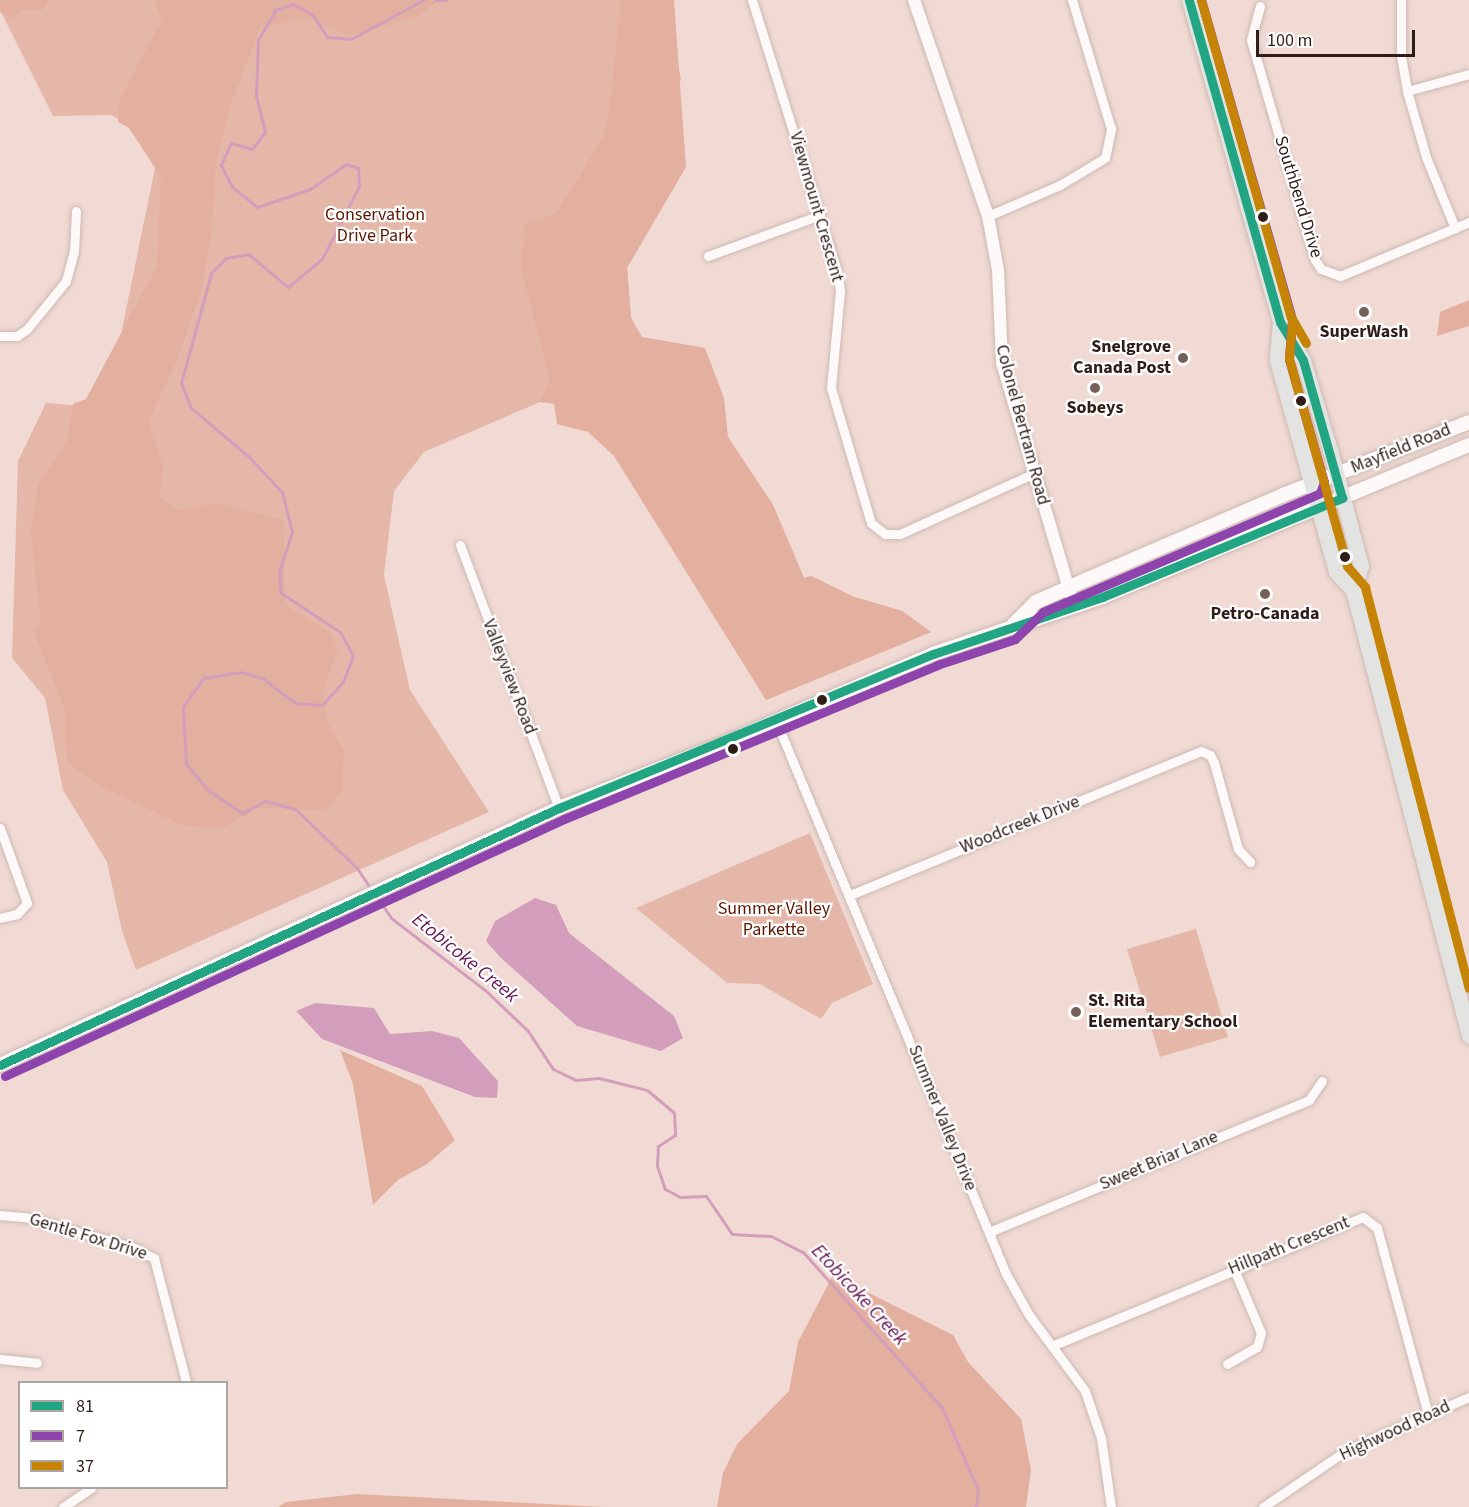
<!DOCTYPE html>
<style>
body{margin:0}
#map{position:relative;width:1469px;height:1507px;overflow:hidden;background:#f1dad4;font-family:"Source Sans 3",sans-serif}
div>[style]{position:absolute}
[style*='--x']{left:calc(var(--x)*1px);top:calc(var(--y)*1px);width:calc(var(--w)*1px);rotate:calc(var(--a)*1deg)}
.green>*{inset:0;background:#e5b7a9}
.forest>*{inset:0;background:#e3af9e}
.water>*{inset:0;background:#d39ebc}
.stream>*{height:3px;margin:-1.5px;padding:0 1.5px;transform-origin:1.5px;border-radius:1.5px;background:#d39ebc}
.roads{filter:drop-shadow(0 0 2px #cdb9b3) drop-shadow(0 0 2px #cdb9b3)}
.minor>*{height:9px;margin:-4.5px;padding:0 4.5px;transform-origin:4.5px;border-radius:4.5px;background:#fdf9f9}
.tertiary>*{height:12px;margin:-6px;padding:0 6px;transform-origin:6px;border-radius:6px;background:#fdf9f9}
.secondary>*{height:14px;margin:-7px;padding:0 7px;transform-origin:7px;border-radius:7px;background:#fdf9f9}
.primary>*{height:15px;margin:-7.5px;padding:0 7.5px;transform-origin:7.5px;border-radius:7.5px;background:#e3e4e1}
.bus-1>*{height:9px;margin:-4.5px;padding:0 4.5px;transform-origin:4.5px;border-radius:4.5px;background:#21a583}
.bus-2>*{height:9px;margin:-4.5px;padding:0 4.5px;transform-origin:4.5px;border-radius:4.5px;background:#8e44ad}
.bus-3>*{height:9px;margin:-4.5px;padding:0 4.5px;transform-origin:4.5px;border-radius:4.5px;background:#c58406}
.dots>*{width:16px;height:16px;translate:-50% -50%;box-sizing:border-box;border:3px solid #fff;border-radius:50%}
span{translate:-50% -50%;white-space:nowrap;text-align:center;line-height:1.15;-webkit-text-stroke:4.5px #fff;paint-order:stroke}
.street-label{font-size:18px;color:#301d17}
.park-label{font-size:18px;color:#5a1600}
.poi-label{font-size:18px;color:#301d17;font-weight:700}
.right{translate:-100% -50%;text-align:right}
.left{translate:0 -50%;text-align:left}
.water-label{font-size:20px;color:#651753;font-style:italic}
.legend{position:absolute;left:18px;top:1381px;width:210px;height:108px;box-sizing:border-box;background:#fff;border:2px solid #aca5a2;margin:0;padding:8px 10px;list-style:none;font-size:18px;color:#301d17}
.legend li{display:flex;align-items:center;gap:12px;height:30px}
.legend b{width:30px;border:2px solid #aca5a2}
.scale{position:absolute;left:1256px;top:30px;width:159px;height:27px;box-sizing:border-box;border:3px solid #301d17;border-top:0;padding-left:8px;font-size:18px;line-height:21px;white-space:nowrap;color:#301d17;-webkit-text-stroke:4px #fff;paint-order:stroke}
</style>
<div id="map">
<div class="green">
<i style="clip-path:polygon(0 0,665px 0,681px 79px,625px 240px,631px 318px,656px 361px,716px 394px,728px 437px,773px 505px,804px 578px,811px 576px,854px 597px,902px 611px,931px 632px,766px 700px,594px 409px,540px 402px,424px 452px,394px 491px,384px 575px,410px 690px,489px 812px,136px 970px,122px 931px,107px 862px,63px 790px,45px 698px,12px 658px,18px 461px,46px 403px,106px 408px,160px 143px,111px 115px,53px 116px,0 10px)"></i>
<i style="clip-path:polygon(810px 833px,873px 984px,832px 1003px,821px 1019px,760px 984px,727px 983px,636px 908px)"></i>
<i style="clip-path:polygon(1196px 929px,1228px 1037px,1160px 1057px,1127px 949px)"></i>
</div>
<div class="forest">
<i style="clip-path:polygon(0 0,49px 0,42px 10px,23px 10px,12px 18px,0 12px)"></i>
<i style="clip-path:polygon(154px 0,438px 0,420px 15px,351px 36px,305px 18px,260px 28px,230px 106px,216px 162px,212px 228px,201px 291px,177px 360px,148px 422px,163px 467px,159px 497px,180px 510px,218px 503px,284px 521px,285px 605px,330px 632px,338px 650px,324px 686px,326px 720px,344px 751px,342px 791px,326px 810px,260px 808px,223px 827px,184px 826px,96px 784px,67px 761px,65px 710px,34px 632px,41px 622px,31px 532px,38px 485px,67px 440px,73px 404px,86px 399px,157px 266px,161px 177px,129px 128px,118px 122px,120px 99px,162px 20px)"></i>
<i style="clip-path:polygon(619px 0,674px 0,686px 167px,627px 268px,631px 318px,642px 337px,705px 348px,724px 398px,728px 437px,773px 505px,804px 578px,811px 576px,854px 597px,902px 611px,931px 632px,766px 700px,614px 456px,588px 432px,557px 424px,554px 403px,540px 402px,550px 381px,521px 268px,525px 223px,556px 214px,602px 139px,607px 127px,621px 6px)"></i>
<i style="clip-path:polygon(1469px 300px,1469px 326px,1437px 336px,1440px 312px)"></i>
<i style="clip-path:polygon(340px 1050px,422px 1086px,455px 1140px,427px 1164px,398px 1180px,373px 1205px,353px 1084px)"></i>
<i style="clip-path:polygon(833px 1275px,953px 1335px,968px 1362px,1021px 1419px,1031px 1470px,1026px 1507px,717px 1507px,723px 1473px,737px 1444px,789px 1391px,798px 1342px)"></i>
<i style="clip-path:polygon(357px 1494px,603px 1507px,278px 1507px,286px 1502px)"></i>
</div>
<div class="water">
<i style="clip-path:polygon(535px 898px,556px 905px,569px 933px,674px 1016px,683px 1038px,661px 1051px,577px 1026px,500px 957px,486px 941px,495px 921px)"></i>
<i style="clip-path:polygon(315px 1003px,374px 1008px,390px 1034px,432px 1031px,459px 1038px,498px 1081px,497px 1098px,475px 1097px,322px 1039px,296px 1011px)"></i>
</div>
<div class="stream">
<i style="--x:435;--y:0;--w:11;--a:0"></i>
<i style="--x:371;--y:889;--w:25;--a:-124"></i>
<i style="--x:357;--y:868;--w:86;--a:-136.4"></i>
<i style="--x:295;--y:809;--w:31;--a:-165"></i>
<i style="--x:265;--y:801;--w:26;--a:152"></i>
<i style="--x:242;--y:813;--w:41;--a:-145.9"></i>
<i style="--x:208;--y:790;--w:34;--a:-130"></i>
<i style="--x:186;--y:764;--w:57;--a:-93"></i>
<i style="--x:183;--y:707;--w:35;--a:-55"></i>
<i style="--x:203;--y:678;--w:37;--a:-9"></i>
<i style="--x:240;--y:672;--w:23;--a:15"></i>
<i style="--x:262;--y:678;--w:41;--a:37.1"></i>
<i style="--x:295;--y:703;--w:27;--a:4"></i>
<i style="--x:322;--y:705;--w:31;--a:-48"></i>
<i style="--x:343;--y:682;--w:28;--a:-69"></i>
<i style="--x:353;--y:656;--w:27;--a:-118"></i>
<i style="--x:340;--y:632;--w:71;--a:-146.5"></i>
<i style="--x:281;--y:593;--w:21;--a:-95"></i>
<i style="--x:279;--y:572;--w:42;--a:-72"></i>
<i style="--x:292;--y:532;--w:41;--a:-104"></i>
<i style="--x:282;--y:492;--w:50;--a:-133.4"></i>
<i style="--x:248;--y:456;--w:75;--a:-139.9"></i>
<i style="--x:191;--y:408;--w:27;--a:-112"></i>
<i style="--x:181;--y:383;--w:114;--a:-74.7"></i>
<i style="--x:211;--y:273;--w:21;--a:-45"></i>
<i style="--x:226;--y:258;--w:22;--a:-10"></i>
<i style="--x:248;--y:254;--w:52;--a:39.5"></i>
<i style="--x:288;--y:287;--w:44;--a:-39.5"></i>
<i style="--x:322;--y:259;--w:82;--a:-63.1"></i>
<i style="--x:359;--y:186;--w:18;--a:-93"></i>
<i style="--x:358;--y:168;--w:13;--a:-162"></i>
<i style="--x:346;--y:164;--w:44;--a:145.2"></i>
<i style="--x:310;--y:189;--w:56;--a:161.2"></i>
<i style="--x:257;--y:207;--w:32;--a:-141"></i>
<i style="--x:232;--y:187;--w:25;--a:-117"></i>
<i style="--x:221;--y:165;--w:24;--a:-66"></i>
<i style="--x:231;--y:143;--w:22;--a:16"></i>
<i style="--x:252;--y:149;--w:21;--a:-53"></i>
<i style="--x:265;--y:132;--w:37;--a:-104"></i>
<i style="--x:256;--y:96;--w:56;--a:-88"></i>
<i style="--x:258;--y:40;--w:34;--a:-60"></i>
<i style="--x:275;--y:10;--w:19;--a:-18"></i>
<i style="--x:293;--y:4;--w:23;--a:29"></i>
<i style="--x:313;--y:15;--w:26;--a:58"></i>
<i style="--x:327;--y:37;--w:24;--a:5"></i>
<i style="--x:351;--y:39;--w:82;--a:-28.4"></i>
<i style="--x:377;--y:897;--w:25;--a:56"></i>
<i style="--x:391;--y:918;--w:118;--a:37.5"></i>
<i style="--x:485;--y:990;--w:59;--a:43.6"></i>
<i style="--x:528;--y:1031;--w:45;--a:56.7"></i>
<i style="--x:553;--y:1069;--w:25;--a:26"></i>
<i style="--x:576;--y:1080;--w:23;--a:-5"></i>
<i style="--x:599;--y:1078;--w:49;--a:14"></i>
<i style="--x:647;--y:1090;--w:35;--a:40"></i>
<i style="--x:674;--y:1113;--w:22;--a:87"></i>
<i style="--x:675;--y:1135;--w:20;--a:147"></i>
<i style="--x:658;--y:1146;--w:20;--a:93"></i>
<i style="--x:657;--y:1166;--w:24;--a:71"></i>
<i style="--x:665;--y:1189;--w:17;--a:28"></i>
<i style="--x:680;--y:1197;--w:26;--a:-2"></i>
<i style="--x:706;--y:1196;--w:46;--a:55.6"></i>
<i style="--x:732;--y:1234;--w:39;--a:3"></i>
<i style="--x:771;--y:1236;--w:36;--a:27"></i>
<i style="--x:803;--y:1252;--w:209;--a:48.3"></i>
<i style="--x:942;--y:1408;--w:90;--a:66.3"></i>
<i style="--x:978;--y:1490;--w:17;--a:97"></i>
</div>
<div class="roads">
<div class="minor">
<i style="--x:752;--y:0;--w:285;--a:72.6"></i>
<i style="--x:837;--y:272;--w:19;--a:81"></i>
<i style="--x:840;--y:291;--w:97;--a:95.3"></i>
<i style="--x:831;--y:388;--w:141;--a:73.5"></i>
<i style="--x:871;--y:523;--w:18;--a:38"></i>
<i style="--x:885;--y:534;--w:15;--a:0"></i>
<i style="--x:900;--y:534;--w:145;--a:-24.4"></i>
<i style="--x:1401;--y:0;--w:56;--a:90"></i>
<i style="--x:1401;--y:56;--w:36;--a:80"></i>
<i style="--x:1407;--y:91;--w:69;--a:73.9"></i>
<i style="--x:1426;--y:157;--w:77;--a:67.8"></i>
<i style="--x:1260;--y:6;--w:35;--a:105"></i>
<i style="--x:1251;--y:40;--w:229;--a:73.8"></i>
<i style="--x:1315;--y:260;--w:11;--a:56"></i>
<i style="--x:1321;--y:269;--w:20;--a:20"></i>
<i style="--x:1340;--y:276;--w:140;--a:-22.7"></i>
<i style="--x:1407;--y:91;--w:64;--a:-15.3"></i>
<i style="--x:988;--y:216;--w:78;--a:-23.3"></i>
<i style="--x:1060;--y:185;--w:52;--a:-31"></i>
<i style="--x:1105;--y:158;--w:30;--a:-78"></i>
<i style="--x:1111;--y:129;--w:135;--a:-106.8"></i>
<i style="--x:708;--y:256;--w:119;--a:-20.1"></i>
<i style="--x:0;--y:336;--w:17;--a:0"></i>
<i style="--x:17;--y:336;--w:12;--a:-35"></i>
<i style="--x:27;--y:329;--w:62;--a:-50.9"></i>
<i style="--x:66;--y:281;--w:30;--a:-75"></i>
<i style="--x:74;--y:252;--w:41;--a:-87.2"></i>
<i style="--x:460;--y:545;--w:281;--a:69.4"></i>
<i style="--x:776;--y:721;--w:599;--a:67.42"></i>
<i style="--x:1006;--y:1274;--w:47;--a:60.7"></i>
<i style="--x:1029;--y:1315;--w:94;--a:53.6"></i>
<i style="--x:1085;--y:1391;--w:50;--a:71.2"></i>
<i style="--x:1101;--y:1438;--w:70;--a:81.8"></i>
<i style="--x:0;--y:828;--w:80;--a:70.2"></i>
<i style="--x:27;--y:903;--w:15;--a:132"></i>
<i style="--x:17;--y:914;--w:17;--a:167"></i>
<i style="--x:850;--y:895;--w:379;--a:-22.3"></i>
<i style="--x:1201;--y:751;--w:10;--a:24"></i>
<i style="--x:1210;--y:755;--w:9;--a:63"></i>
<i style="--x:1214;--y:763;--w:89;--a:74.4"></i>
<i style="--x:1238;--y:849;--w:18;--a:47"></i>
<i style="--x:0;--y:1215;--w:25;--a:5"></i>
<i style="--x:25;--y:1217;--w:111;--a:15.7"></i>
<i style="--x:132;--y:1247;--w:25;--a:27"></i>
<i style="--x:154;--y:1258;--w:128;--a:75.5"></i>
<i style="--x:989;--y:1232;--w:346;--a:-22.4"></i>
<i style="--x:1309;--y:1100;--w:23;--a:-56"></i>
<i style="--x:1054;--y:1345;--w:334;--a:-22.5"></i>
<i style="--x:1363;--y:1217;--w:18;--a:38"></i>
<i style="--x:1377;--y:1228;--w:193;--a:74.7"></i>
<i style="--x:0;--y:1359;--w:37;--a:6"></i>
<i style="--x:1227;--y:1364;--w:34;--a:-30"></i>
<i style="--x:1257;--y:1347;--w:15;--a:-74"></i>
<i style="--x:1261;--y:1333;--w:69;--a:-112.9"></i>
<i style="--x:63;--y:1507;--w:34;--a:-34"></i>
<i style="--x:1263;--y:1507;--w:102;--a:-34.2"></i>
<i style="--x:1347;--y:1450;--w:133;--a:-23.5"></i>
</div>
<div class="tertiary">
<i style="--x:914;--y:0;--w:228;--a:71.1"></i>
<i style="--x:988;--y:216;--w:55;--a:79.5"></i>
<i style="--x:998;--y:270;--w:93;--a:87.5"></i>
<i style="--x:1002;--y:363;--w:253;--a:73.5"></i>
</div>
<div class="secondary">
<i style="--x:1013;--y:625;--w:33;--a:-45"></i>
<i style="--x:1036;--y:602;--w:57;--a:-23.9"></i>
<i style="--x:1088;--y:579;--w:212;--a:-23.3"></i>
<i style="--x:1283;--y:495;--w:200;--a:-21.4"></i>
<i style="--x:0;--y:1065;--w:615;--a:-24.69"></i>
<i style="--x:559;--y:808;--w:180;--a:-21.4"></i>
<i style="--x:727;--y:742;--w:224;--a:-23.1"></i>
<i style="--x:933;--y:654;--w:178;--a:-18.6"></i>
<i style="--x:1102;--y:597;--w:397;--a:-22.5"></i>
</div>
<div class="primary">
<i style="--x:1189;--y:0;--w:335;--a:74.2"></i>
<i style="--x:1280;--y:322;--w:44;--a:58.8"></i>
<i style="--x:1303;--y:360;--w:94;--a:73.3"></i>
<i style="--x:1330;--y:450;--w:120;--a:75"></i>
<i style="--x:1361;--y:566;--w:25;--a:108"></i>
<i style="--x:1280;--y:322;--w:38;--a:95"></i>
<i style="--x:1277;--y:360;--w:220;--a:74.4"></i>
<i style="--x:1336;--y:572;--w:25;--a:47"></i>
<i style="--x:1353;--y:590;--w:461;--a:75.4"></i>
</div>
</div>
<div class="bus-1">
<i style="--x:0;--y:1065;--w:615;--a:-24.69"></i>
<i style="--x:559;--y:808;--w:404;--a:-22.4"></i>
<i style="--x:933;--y:654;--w:178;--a:-18.6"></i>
<i style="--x:1102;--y:597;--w:260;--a:-22.4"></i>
<i style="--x:1342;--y:498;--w:143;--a:-105.8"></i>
<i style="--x:1303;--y:360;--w:44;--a:-121.2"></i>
<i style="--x:1280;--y:322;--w:335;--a:-105.8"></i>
</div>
<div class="bus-2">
<i style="--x:5;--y:1076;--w:615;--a:-24.69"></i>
<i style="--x:564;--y:819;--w:404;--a:-22.4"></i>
<i style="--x:937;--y:665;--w:82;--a:-18.4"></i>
<i style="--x:1015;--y:639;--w:39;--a:-44"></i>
<i style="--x:1043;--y:612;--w:301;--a:-23.2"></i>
<i style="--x:1320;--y:493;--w:12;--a:-70"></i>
<i style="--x:1324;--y:482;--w:128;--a:-105.9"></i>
<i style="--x:1289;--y:359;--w:40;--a:-85.7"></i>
<i style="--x:1292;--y:319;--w:332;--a:-105.9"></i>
</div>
<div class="bus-3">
<i style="--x:1201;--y:0;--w:330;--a:74.2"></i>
<i style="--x:1291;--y:317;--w:30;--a:60"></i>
<i style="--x:1292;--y:323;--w:36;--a:95"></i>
<i style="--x:1289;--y:359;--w:215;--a:74.3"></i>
<i style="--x:1347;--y:566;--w:28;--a:49"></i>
<i style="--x:1365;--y:587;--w:414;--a:75.5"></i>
</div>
<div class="dots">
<i style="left:1263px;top:217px;background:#301d17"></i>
<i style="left:1364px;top:312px;background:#745f59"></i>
<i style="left:1183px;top:358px;background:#745f59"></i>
<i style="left:1095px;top:388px;background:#745f59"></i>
<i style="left:1301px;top:401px;background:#301d17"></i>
<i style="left:1345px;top:557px;background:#301d17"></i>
<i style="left:1265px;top:594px;background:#745f59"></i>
<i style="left:822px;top:700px;background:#301d17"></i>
<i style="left:733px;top:749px;background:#301d17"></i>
<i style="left:1076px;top:1012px;background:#745f59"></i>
</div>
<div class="street-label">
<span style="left:1298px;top:197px;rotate:73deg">Southbend Drive</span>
<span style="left:816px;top:207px;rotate:74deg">Viewmount Crescent</span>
<span style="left:1022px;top:425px;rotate:75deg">Colonel Bertram Road</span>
<span style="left:1401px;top:449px;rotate:-22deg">Mayfield Road</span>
<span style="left:509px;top:677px;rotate:69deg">Valleyview Road</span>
<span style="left:1020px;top:825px;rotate:-22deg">Woodcreek Drive</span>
<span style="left:942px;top:1118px;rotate:68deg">Summer Valley Drive</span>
<span style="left:1159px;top:1161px;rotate:-23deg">Sweet Briar Lane</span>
<span style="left:88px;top:1237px;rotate:17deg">Gentle Fox Drive</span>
<span style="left:1289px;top:1246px;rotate:-22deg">Hillpath Crescent</span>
<span style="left:1395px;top:1431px;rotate:-25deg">Highwood Road</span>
</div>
<div class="park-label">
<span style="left:375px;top:226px">Conservation<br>Drive Park</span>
<span style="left:774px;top:920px">Summer Valley<br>Parkette</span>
</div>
<div class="poi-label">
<span style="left:1364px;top:332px">SuperWash</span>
<span class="right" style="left:1171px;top:358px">Snelgrove<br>Canada Post</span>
<span style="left:1095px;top:408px">Sobeys</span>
<span style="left:1265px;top:614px">Petro-Canada</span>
<span class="left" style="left:1088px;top:1012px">St. Rita<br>Elementary School</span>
</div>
<div class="water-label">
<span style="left:465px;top:958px;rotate:39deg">Etobicoke Creek</span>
<span style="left:859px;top:1295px;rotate:47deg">Etobicoke Creek</span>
</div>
<ul class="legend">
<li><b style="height:8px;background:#21a583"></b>81</li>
<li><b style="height:8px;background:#8e44ad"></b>7</li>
<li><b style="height:8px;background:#c58406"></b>37</li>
</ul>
<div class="scale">100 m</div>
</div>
